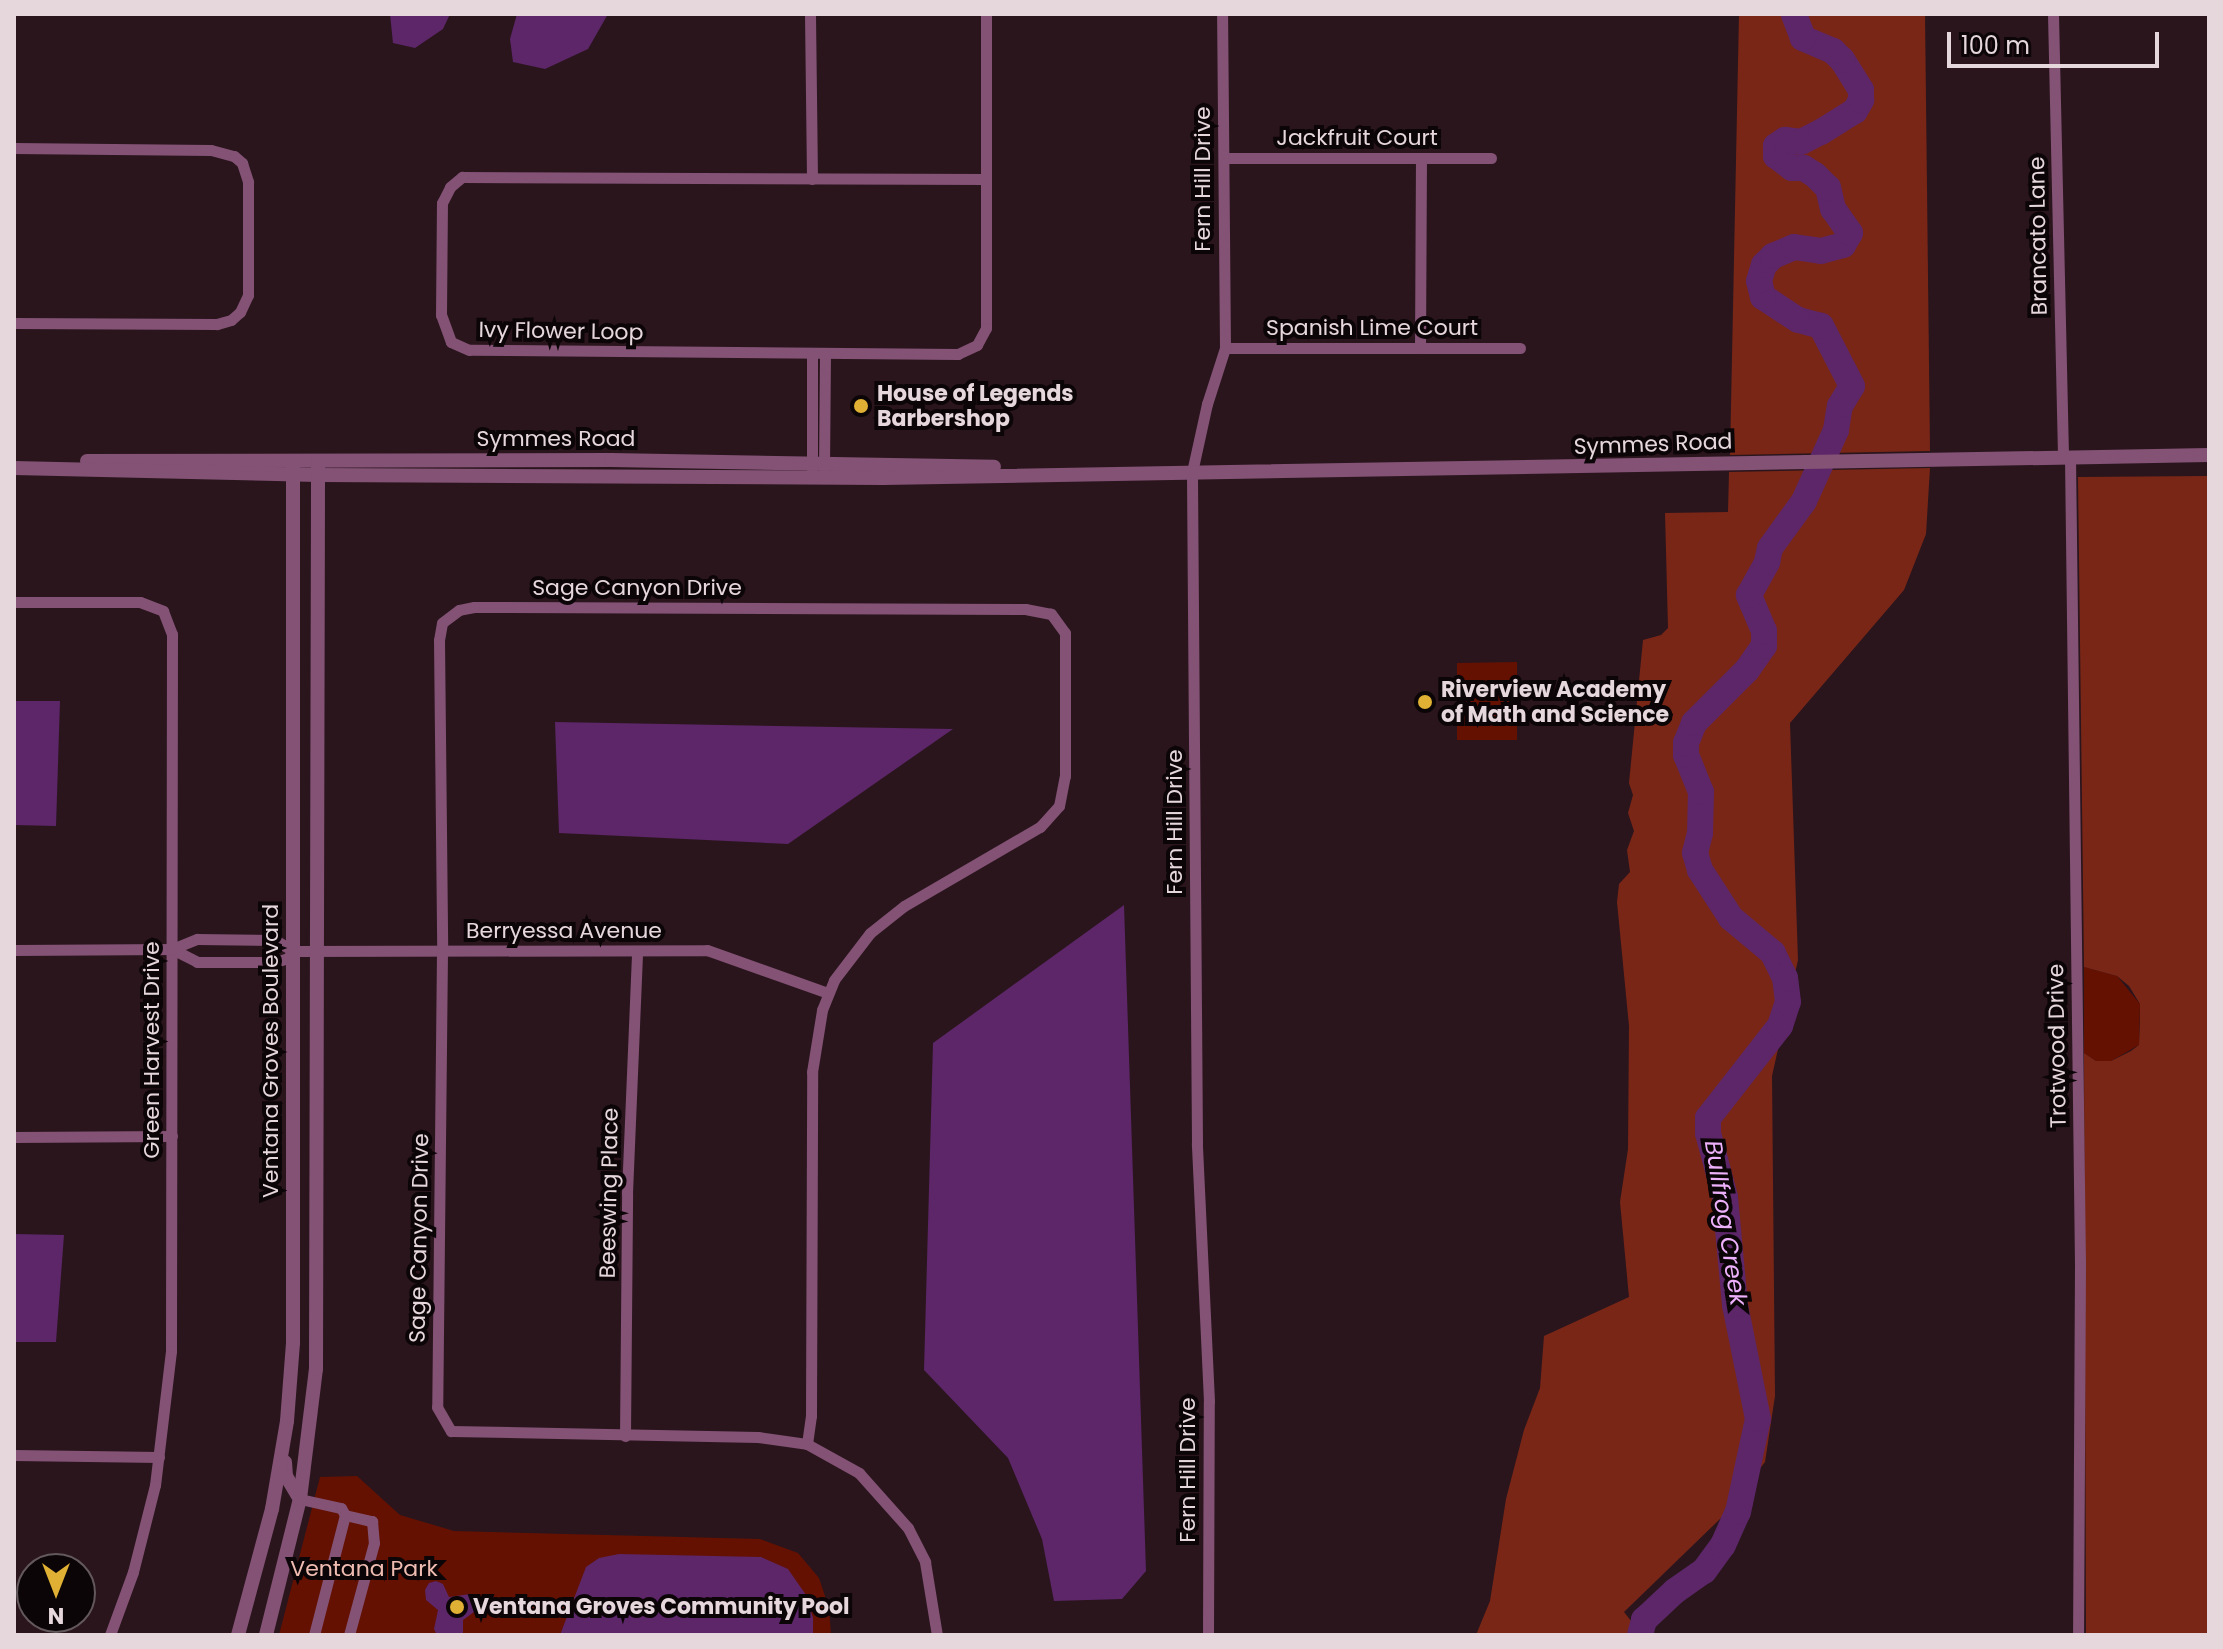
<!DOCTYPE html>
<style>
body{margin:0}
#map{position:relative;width:2223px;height:1649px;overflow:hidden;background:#2a151d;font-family:Poppins,sans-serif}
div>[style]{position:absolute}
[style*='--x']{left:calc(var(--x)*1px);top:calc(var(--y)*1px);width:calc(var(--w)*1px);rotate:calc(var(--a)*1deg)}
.green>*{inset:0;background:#641102}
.forest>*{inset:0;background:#7a2616}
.water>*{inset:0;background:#5c2668}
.river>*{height:26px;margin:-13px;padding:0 13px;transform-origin:13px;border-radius:13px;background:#5c2668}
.minor>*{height:11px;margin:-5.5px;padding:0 5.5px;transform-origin:5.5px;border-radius:5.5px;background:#835275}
.tertiary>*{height:14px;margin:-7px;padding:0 7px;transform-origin:7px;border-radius:7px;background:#835275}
.dots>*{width:22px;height:22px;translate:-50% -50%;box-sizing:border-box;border:4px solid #0c0507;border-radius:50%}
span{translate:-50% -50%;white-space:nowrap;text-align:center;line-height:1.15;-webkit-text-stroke:8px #0c0507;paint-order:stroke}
.street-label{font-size:22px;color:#e6d7dc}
.poi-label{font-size:22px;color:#e6d7dc;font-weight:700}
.left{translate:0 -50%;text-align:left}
.park-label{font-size:22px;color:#efbcb1}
.water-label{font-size:24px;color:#edb0fb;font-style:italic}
.frame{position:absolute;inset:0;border:16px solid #e6d7dc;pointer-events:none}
.north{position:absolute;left:16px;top:1553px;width:80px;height:80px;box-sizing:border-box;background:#0c0507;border:2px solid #63595c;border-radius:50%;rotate:180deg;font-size:22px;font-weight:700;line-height:32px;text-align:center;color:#e6d7dc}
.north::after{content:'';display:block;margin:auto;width:28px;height:36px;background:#dfb034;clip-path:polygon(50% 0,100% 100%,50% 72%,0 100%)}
.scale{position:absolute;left:1947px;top:32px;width:212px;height:36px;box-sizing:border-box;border:4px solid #e6d7dc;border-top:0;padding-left:10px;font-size:24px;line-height:28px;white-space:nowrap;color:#e6d7dc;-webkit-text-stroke:6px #0c0507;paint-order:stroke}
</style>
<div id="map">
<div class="green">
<i style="clip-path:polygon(1517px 662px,1517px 740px,1457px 740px,1457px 663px)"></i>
<i style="clip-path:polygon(2084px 967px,2117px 976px,2140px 1004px,2139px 1045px,2111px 1061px,2096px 1061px,2084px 1053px)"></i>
<i style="clip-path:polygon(357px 1476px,400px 1515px,454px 1531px,760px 1539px,798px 1553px,819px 1578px,829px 1608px,831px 1635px,279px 1635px,320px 1477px)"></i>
</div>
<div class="forest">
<i style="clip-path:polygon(1739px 14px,1925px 14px,1930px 451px,1730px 455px)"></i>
<i style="clip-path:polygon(1930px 468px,1926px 534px,1904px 590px,1790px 723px,1798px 960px,1772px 1076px,1775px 1396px,1765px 1462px,1721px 1518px,1624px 1612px,1642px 1635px,1476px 1635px,1490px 1601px,1506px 1499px,1524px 1430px,1540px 1388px,1544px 1336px,1629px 1297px,1620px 1202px,1628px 1149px,1629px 1026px,1617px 902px,1619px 884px,1630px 872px,1627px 850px,1634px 831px,1628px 813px,1633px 795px,1629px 783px,1643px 640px,1661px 635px,1668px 628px,1665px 513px,1728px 512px,1729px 472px)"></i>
<i style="clip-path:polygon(2209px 476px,2209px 1635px,2086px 1635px,2084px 1053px,2096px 1061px,2111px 1061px,2131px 1051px,2139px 1045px,2140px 1021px,2140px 1004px,2129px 986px,2117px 976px,2084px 967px,2078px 477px)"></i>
</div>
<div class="water">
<i style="clip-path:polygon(390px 14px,450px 14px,443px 29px,415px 48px,393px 43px)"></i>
<i style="clip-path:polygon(517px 14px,608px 14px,588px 49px,545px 69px,513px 62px,510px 39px)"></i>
<i style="clip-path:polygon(14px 701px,60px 701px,56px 826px,14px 825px)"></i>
<i style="clip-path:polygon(555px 722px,953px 729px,788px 844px,559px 833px)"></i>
<i style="clip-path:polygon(1124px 905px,1146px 1571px,1122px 1599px,1054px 1601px,1042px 1539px,1008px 1458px,924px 1370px,933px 1043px)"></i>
<i style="clip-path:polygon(14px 1234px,64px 1235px,56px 1342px,14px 1342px)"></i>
<i style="clip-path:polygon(619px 1554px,761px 1557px,788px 1569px,806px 1595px,813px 1618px,813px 1635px,560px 1635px,586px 1567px,599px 1558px)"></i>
<i style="clip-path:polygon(436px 1581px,443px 1584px,449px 1597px,470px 1594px,475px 1599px,474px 1612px,463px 1620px,463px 1635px,437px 1635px,434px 1629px,438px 1610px,426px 1600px,425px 1590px,429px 1583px)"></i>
</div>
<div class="river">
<i style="--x:1640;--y:1635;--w:16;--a:-75"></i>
<i style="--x:1644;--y:1620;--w:42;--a:-43.1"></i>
<i style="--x:1675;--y:1591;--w:35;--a:-35"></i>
<i style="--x:1704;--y:1571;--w:32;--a:-54"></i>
<i style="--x:1723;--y:1545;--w:36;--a:-66"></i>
<i style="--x:1738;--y:1512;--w:95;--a:-77.9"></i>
<i style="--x:1758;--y:1419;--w:116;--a:-101.4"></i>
<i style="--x:1735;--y:1305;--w:108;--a:-95.3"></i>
<i style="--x:1725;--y:1197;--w:66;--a:-104.9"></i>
<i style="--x:1708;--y:1133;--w:15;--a:-90"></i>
<i style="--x:1708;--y:1118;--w:117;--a:-52"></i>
<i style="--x:1780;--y:1026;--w:25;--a:-72"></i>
<i style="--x:1788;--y:1002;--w:24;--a:-97"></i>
<i style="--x:1785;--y:978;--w:28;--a:-116"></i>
<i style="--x:1773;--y:953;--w:55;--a:-140.2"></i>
<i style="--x:1731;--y:918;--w:57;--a:-122.9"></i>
<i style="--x:1700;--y:870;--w:18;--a:-106"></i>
<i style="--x:1695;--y:853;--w:21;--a:-76"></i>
<i style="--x:1700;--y:833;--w:41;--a:-88.6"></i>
<i style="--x:1701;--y:792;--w:40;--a:-112"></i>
<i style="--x:1686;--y:755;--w:12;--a:-90"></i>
<i style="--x:1686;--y:743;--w:22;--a:-68"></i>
<i style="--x:1694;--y:723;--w:75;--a:-45"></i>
<i style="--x:1747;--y:670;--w:29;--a:-55"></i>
<i style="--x:1764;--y:646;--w:15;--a:-90"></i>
<i style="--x:1764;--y:631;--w:39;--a:-113"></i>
<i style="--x:1749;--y:595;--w:38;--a:-61"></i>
<i style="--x:1767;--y:562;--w:14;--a:-78"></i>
<i style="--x:1770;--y:548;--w:58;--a:-54.1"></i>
<i style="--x:1804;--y:501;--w:78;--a:-65.7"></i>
<i style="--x:1836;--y:430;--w:24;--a:-81"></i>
<i style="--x:1840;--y:406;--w:23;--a:-59"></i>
<i style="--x:1852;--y:386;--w:68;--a:-117.3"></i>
<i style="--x:1821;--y:326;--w:24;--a:-165"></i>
<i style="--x:1798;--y:320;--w:42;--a:-146.7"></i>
<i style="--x:1763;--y:297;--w:16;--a:-104"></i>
<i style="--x:1759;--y:281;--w:17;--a:-73"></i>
<i style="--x:1764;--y:265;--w:13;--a:-45"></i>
<i style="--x:1773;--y:256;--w:23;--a:-23"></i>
<i style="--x:1794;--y:247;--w:27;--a:8"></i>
<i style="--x:1821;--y:251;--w:23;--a:-15"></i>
<i style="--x:1843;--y:245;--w:14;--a:-60"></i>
<i style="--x:1850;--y:233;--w:29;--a:-125"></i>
<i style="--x:1833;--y:209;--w:22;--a:-103"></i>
<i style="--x:1828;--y:188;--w:18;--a:-135"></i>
<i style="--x:1815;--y:175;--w:13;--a:-148"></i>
<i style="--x:1804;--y:168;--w:12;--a:180"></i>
<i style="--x:1792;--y:168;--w:20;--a:-143"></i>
<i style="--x:1776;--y:156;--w:10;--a:-90"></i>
<i style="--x:1776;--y:146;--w:11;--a:-34"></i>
<i style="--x:1785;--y:140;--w:16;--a:7"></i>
<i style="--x:1801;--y:142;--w:22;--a:-27"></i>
<i style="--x:1821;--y:132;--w:40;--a:-32"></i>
<i style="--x:1855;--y:111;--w:13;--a:-61"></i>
<i style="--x:1861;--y:100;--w:10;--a:-90"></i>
<i style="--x:1861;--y:90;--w:36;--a:-122"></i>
<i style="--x:1842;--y:60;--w:13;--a:-135"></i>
<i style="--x:1833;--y:51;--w:33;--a:-157"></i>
<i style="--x:1803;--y:38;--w:26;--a:-111"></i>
</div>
<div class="minor">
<i style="--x:810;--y:14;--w:165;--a:89.3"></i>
<i style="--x:2053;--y:14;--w:443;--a:88.7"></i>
<i style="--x:14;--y:148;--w:197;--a:0.6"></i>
<i style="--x:211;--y:150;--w:24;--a:15"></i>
<i style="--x:234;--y:156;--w:11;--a:41"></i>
<i style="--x:242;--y:163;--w:20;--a:72"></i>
<i style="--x:248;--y:182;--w:113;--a:90"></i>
<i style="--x:248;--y:295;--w:19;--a:115"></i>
<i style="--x:240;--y:312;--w:12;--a:138"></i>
<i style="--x:231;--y:320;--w:15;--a:164"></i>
<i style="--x:217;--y:324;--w:203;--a:-179.7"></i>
<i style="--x:1224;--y:158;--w:267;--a:0"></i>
<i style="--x:462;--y:177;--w:524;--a:0.22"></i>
<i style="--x:986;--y:179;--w:149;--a:90"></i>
<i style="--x:986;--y:328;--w:19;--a:118"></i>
<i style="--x:977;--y:345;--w:21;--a:155"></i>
<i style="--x:958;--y:354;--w:489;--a:-179.5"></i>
<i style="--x:469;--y:350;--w:20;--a:-156"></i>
<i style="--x:451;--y:342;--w:29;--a:-110"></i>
<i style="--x:441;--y:315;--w:112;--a:-89.5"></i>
<i style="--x:442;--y:203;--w:18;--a:-63"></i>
<i style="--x:450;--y:187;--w:16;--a:-40"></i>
<i style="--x:986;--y:179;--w:165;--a:-90"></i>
<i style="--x:1225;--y:348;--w:295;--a:0"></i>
<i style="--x:1420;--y:348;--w:190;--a:-89.7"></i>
<i style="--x:2070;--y:457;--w:809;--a:89.29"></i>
<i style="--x:2080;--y:1266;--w:369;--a:90.3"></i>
<i style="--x:812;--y:469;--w:116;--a:-90"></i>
<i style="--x:824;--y:469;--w:115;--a:-89.5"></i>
<i style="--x:14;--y:602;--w:126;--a:0"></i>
<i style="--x:140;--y:602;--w:25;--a:21"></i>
<i style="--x:163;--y:611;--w:25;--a:69"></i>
<i style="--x:172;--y:634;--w:717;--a:90.08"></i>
<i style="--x:171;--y:1351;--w:135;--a:96.8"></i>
<i style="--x:155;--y:1485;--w:90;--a:104.2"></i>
<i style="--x:133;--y:1572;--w:67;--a:110.1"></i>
<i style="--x:172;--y:949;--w:28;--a:27"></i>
<i style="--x:197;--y:962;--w:78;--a:0"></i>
<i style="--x:275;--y:962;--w:14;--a:-17"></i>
<i style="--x:288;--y:958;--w:9;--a:-54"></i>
<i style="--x:14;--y:950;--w:158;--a:-0.4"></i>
<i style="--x:172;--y:949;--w:27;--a:-22"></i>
<i style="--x:197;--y:939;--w:78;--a:0.7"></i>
<i style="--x:275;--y:940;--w:21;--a:31"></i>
<i style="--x:293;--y:951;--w:414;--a:-0.1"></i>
<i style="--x:707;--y:950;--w:128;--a:19.6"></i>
<i style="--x:14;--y:1137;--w:158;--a:-0.4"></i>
<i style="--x:625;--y:1436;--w:243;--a:-89.5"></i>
<i style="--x:627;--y:1193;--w:242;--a:-87.6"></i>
<i style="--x:807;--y:1444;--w:28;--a:-82"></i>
<i style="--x:811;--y:1416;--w:344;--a:-89.8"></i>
<i style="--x:812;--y:1072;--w:63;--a:-80.8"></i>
<i style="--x:822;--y:1010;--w:32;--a:-68"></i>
<i style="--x:834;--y:980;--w:59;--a:-52.5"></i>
<i style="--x:870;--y:933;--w:43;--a:-38.5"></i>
<i style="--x:904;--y:906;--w:157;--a:-30.2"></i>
<i style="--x:1040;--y:827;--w:28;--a:-48"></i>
<i style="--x:1059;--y:806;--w:31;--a:-79"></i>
<i style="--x:1065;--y:776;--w:143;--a:-90"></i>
<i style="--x:1065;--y:633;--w:24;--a:-126"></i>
<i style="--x:1051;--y:614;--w:25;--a:-169"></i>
<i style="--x:1026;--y:609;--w:552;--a:-179.79"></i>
<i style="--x:474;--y:607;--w:15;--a:169"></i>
<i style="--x:459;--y:610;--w:21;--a:143"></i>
<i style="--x:442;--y:623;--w:17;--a:100"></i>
<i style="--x:439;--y:640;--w:312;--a:89.4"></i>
<i style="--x:442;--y:952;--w:455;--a:90.6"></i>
<i style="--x:437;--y:1407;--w:28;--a:60"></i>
<i style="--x:451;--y:1431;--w:307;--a:1.1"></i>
<i style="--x:758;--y:1437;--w:49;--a:8.1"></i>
<i style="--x:807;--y:1444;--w:60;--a:29.1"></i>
<i style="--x:859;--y:1473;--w:74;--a:48.3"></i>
<i style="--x:908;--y:1528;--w:38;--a:63"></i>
<i style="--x:925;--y:1562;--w:74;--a:80.7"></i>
<i style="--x:14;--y:1455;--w:145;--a:0.8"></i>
<i style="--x:300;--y:1499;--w:42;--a:12.4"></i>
<i style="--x:341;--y:1508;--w:8;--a:60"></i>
<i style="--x:345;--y:1515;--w:124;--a:104.5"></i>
<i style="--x:345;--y:1515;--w:28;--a:13"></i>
<i style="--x:372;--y:1521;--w:22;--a:85"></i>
<i style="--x:374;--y:1543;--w:95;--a:105.2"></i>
<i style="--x:1208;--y:1635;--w:234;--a:-89.8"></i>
<i style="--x:1209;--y:1401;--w:258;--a:-92.7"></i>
<i style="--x:1197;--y:1143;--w:671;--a:-90.43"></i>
<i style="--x:1192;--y:472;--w:70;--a:-77.6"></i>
<i style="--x:1207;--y:404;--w:59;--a:-72.2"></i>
<i style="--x:1225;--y:348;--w:334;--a:-90.5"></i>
</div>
<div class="tertiary">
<i style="--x:87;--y:461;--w:524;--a:-0.11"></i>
<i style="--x:611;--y:460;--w:383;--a:1"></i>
<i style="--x:14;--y:468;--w:304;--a:1.3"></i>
<i style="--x:318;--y:475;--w:565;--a:0.3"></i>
<i style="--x:883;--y:478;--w:1326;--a:-0.99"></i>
<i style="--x:285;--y:1462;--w:14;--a:86"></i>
<i style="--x:286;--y:1476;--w:27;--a:59"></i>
<i style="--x:238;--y:1635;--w:131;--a:-74.9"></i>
<i style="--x:272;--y:1509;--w:89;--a:-80.3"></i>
<i style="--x:287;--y:1421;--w:78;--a:-85.6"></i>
<i style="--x:293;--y:1343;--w:882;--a:-90"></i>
<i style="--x:266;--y:1635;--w:140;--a:-76"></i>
<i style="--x:300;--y:1499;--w:131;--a:-83"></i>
<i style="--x:316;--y:1369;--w:908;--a:-89.87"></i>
</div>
<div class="dots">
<i style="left:861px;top:406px;background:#dfb034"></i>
<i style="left:1425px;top:702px;background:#dfb034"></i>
<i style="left:457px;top:1607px;background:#dfb034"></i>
</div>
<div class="street-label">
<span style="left:1357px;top:138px">Jackfruit Court</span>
<span style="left:1203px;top:179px;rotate:-90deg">Fern Hill Drive</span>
<span style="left:2038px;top:236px;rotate:-91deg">Brancato Lane</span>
<span style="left:1372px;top:328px">Spanish Lime Court</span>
<span style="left:561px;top:331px;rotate:1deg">Ivy Flower Loop</span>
<span style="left:556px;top:439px">Symmes Road</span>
<span style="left:1653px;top:444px;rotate:-2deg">Symmes Road</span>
<span style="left:637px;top:588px">Sage Canyon Drive</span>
<span style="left:1175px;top:822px;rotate:-90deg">Fern Hill Drive</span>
<span style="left:564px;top:931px">Berryessa Avenue</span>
<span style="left:2057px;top:1046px;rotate:-91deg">Trotwood Drive</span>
<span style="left:152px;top:1050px;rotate:-90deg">Green Harvest Drive</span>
<span style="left:271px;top:1051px;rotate:-90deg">Ventana Groves Boulevard</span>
<span style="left:609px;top:1193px;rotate:-89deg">Beeswing Place</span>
<span style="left:419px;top:1238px;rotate:-89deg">Sage Canyon Drive</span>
<span style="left:1188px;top:1470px;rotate:-90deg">Fern Hill Drive</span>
</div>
<div class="poi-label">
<span class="left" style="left:877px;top:406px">House of Legends<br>Barbershop</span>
<span class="left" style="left:1441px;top:702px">Riverview Academy<br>of Math and Science</span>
<span class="left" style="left:473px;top:1607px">Ventana Groves Community Pool</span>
</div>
<div class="park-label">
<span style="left:364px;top:1569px">Ventana Park</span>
</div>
<div class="water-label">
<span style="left:1726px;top:1223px;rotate:81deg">Bullfrog Creek</span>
</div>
<div class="frame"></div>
<div class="north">N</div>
<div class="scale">100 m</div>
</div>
